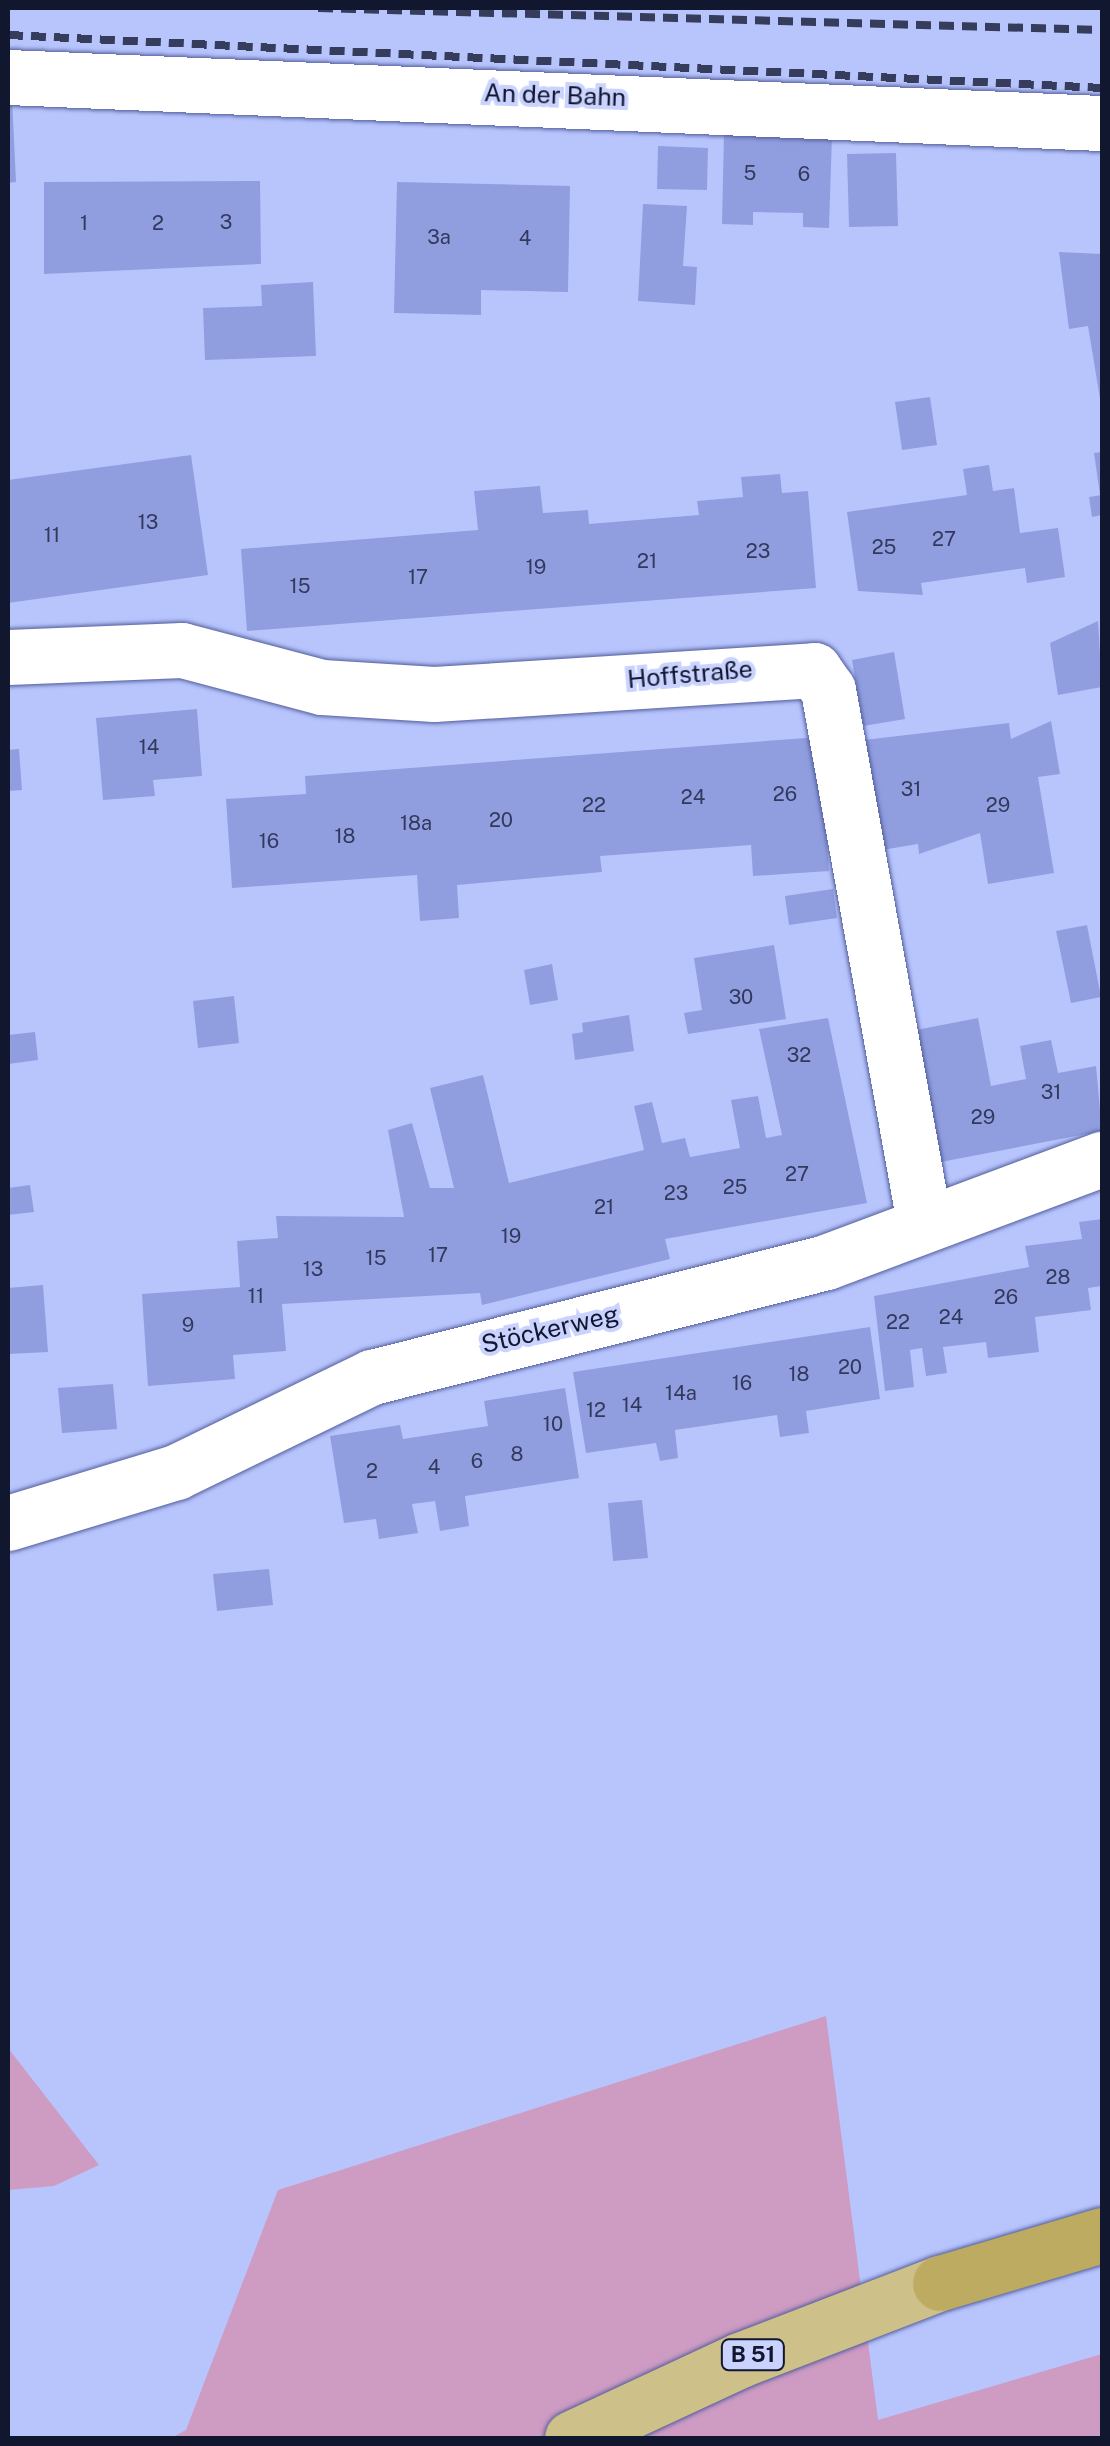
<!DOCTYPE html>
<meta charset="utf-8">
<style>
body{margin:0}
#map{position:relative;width:1110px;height:2446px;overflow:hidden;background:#b8c5fd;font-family:"Public Sans",sans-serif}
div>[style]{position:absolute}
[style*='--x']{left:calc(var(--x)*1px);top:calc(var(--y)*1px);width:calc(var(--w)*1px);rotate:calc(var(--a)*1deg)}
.green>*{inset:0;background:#ce9bc3}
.building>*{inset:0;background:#909ee0}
.roads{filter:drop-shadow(0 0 2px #525d9b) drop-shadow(0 0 2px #525d9b)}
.minor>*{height:55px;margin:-27.5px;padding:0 27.5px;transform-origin:27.5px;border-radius:27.5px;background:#fff}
.primary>*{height:55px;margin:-27.5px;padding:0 27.5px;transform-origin:27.5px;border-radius:27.5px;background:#cec089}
.trunk>*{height:55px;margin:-27.5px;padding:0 27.5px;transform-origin:27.5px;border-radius:27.5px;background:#beab62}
.rail>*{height:8px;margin-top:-4px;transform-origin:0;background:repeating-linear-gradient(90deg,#353c5c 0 15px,transparent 0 23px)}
span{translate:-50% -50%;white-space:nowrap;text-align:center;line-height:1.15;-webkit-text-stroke:8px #c9d3fe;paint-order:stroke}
.number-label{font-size:20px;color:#32395c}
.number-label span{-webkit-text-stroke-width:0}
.shield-label span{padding:2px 8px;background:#c9d3fe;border:2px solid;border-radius:8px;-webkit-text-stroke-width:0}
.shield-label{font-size:22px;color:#121730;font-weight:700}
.street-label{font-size:25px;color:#121730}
.frame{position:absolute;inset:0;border:10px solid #121730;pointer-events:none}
</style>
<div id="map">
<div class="green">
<i style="clip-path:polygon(826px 2016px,878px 2420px,1102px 2354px,1102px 2438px,171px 2438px,186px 2430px,278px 2190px)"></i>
<i style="clip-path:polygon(8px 2048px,99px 2165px,54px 2186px,8px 2190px)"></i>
</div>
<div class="building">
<i style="clip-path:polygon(8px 98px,12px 98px,16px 182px,8px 183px)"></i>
<i style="clip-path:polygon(724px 132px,832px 135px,829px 228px,803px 227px,803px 213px,753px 212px,753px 225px,722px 224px)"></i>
<i style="clip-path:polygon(658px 146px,708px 148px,707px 190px,657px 189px)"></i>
<i style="clip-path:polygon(896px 153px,898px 226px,849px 227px,847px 154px)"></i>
<i style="clip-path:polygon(260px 181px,261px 264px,44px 274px,44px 182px)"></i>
<i style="clip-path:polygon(397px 182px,570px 186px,568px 292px,481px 290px,481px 315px,394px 313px)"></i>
<i style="clip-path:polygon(643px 204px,687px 206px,683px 266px,697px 267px,695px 305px,638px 301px)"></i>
<i style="clip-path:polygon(1059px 252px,1102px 254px,1102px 411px,1088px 326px,1069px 329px)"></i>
<i style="clip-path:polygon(313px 282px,316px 356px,205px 360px,203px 308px,262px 306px,261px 285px)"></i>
<i style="clip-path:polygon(930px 397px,937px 445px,902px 450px,895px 402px)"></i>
<i style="clip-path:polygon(1102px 452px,1102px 495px,1100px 495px,1094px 453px)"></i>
<i style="clip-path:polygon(191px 455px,208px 575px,8px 603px,8px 480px)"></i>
<i style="clip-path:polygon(989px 465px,993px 491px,1014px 488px,1020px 533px,1058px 528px,1065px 577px,1027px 583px,1025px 568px,921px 583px,923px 595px,858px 591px,847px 512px,967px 495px,963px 469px)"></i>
<i style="clip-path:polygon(780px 474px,782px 493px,808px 491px,816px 588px,247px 631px,241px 549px,478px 530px,474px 491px,540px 486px,543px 513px,588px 510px,589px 524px,699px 515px,697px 501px,743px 497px,741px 477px)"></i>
<i style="clip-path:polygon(1102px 495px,1102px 515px,1092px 517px,1089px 497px)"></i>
<i style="clip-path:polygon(1098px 621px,1102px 687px,1058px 695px,1050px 643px)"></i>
<i style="clip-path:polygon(894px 652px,905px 719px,863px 726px,852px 660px)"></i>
<i style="clip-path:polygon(197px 709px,202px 776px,153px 780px,155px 796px,103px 800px,96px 718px)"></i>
<i style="clip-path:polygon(1051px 721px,1060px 774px,1038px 777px,1054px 873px,988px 884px,980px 833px,919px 854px,918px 844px,882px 850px,864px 740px,1009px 723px,1011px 739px)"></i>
<i style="clip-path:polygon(819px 737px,829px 871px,753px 876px,751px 845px,600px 856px,602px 872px,457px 885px,459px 918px,420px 921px,417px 875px,232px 888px,226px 799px,306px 794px,305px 776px)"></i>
<i style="clip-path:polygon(19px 749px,22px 790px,8px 791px,8px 750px)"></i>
<i style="clip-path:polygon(833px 889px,837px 918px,789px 925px,785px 896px)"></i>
<i style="clip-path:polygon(1087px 925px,1101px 997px,1071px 1003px,1056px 931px)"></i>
<i style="clip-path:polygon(774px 945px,786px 1019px,688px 1034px,684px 1013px,702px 1010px,694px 958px)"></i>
<i style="clip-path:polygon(552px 964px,558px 1000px,530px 1005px,524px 970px)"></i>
<i style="clip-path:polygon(234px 996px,239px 1043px,198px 1048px,193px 1001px)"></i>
<i style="clip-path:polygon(629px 1015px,634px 1051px,575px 1060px,572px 1034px,583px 1032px,582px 1023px)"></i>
<i style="clip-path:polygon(828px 1018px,867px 1203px,665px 1239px,670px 1259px,482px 1305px,480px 1293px,282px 1304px,286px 1351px,233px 1355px,235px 1379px,148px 1386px,142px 1294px,240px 1287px,237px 1241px,278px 1238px,276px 1216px,404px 1217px,388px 1130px,412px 1123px,430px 1188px,454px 1188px,430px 1088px,483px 1075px,509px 1183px,644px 1150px,634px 1106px,652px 1102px,662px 1143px,685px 1138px,690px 1157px,740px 1148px,731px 1100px,758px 1096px,766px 1138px,782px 1135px,759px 1029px)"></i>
<i style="clip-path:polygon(978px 1018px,991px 1086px,1026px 1079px,1020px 1046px,1051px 1040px,1058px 1073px,1096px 1066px,1102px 1131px,941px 1162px,916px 1030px)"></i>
<i style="clip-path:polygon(35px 1032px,38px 1060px,8px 1064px,8px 1035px)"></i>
<i style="clip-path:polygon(30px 1185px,34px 1212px,8px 1215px,8px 1188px)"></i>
<i style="clip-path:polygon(1102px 1219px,1102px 1286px,1088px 1288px,1091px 1310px,1035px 1317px,1039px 1352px,988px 1358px,986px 1342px,943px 1347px,947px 1373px,926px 1376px,922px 1348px,910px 1350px,914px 1387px,885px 1391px,874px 1296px,1029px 1267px,1025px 1246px,1082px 1239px,1079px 1222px)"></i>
<i style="clip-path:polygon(43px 1285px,48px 1352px,8px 1354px,8px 1288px)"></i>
<i style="clip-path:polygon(870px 1327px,880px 1399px,806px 1411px,809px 1433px,780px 1437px,777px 1415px,675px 1430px,678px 1458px,660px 1461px,656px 1443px,586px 1453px,573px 1372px)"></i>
<i style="clip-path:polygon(113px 1384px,117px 1429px,62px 1433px,58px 1388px)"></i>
<i style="clip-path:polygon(565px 1388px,579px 1478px,465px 1496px,469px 1526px,440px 1531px,435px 1501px,412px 1504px,418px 1533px,379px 1539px,376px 1519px,344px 1523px,330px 1436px,400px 1425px,403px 1439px,488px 1426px,484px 1401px)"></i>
<i style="clip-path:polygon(642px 1500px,648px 1558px,613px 1561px,608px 1503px)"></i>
<i style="clip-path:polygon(269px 1569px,273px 1605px,217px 1611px,213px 1574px)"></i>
</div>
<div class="roads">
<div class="minor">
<i style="--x:8;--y:77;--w:1095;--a:2.41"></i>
<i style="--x:8;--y:657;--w:174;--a:-2.3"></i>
<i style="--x:182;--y:650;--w:145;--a:14.8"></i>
<i style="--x:322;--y:687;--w:112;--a:3.6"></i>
<i style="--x:434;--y:694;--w:381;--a:-3.6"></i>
<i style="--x:814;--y:670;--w:24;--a:55"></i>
<i style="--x:828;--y:690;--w:541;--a:79.77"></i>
<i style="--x:8;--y:1523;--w:176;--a:-16.9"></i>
<i style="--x:176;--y:1472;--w:218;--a:-25.9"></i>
<i style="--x:372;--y:1377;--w:468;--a:-14.2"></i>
<i style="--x:826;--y:1262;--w:295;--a:-20.5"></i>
</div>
<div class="primary">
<i style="--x:572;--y:2438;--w:185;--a:-24.9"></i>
<i style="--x:740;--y:2360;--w:214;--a:-21.1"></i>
</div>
<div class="trunk">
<i style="--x:940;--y:2283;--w:169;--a:-16.5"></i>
</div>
</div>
<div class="rail">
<i style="--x:318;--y:8;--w:784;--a:1.61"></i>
<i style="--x:8;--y:35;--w:1095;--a:2.77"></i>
</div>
<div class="number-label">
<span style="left:750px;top:173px">5</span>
<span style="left:804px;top:174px">6</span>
<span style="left:226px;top:222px">3</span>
<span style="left:84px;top:223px">1</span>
<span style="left:158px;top:223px">2</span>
<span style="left:439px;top:237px">3a</span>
<span style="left:525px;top:238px">4</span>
<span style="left:148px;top:522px">13</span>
<span style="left:52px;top:535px">11</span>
<span style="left:944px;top:539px">27</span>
<span style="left:884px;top:547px">25</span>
<span style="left:758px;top:551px">23</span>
<span style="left:647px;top:561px">21</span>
<span style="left:536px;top:567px">19</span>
<span style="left:418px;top:577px">17</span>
<span style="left:300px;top:586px">15</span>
<span style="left:149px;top:747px">14</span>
<span style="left:911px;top:789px">31</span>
<span style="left:785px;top:794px">26</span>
<span style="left:693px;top:797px">24</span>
<span style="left:594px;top:805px">22</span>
<span style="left:998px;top:805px">29</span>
<span style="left:501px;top:820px">20</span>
<span style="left:416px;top:823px">18a</span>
<span style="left:345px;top:836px">18</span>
<span style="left:269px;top:841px">16</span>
<span style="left:741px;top:997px">30</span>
<span style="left:799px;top:1055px">32</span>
<span style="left:1051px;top:1092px">31</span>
<span style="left:983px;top:1117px">29</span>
<span style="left:797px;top:1174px">27</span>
<span style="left:735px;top:1187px">25</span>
<span style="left:676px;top:1193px">23</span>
<span style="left:604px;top:1207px">21</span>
<span style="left:511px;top:1236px">19</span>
<span style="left:438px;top:1255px">17</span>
<span style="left:376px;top:1258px">15</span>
<span style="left:313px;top:1269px">13</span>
<span style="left:1058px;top:1277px">28</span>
<span style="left:256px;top:1296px">11</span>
<span style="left:1006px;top:1297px">26</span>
<span style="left:951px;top:1317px">24</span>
<span style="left:898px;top:1322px">22</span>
<span style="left:188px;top:1325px">9</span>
<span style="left:850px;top:1367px">20</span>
<span style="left:799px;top:1374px">18</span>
<span style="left:742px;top:1383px">16</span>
<span style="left:681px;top:1393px">14a</span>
<span style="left:632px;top:1405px">14</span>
<span style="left:596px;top:1410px">12</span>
<span style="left:553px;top:1424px">10</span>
<span style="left:517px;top:1454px">8</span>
<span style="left:477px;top:1461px">6</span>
<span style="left:434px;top:1467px">4</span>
<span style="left:372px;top:1471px">2</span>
</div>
<div class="shield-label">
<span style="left:753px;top:2355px">B 51</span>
</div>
<div class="street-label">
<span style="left:555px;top:95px;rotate:2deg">An der Bahn</span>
<span style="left:690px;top:674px;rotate:-5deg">Hoffstraße</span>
<span style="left:550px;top:1329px;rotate:-13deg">Stöckerweg</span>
</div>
<div class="frame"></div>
</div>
